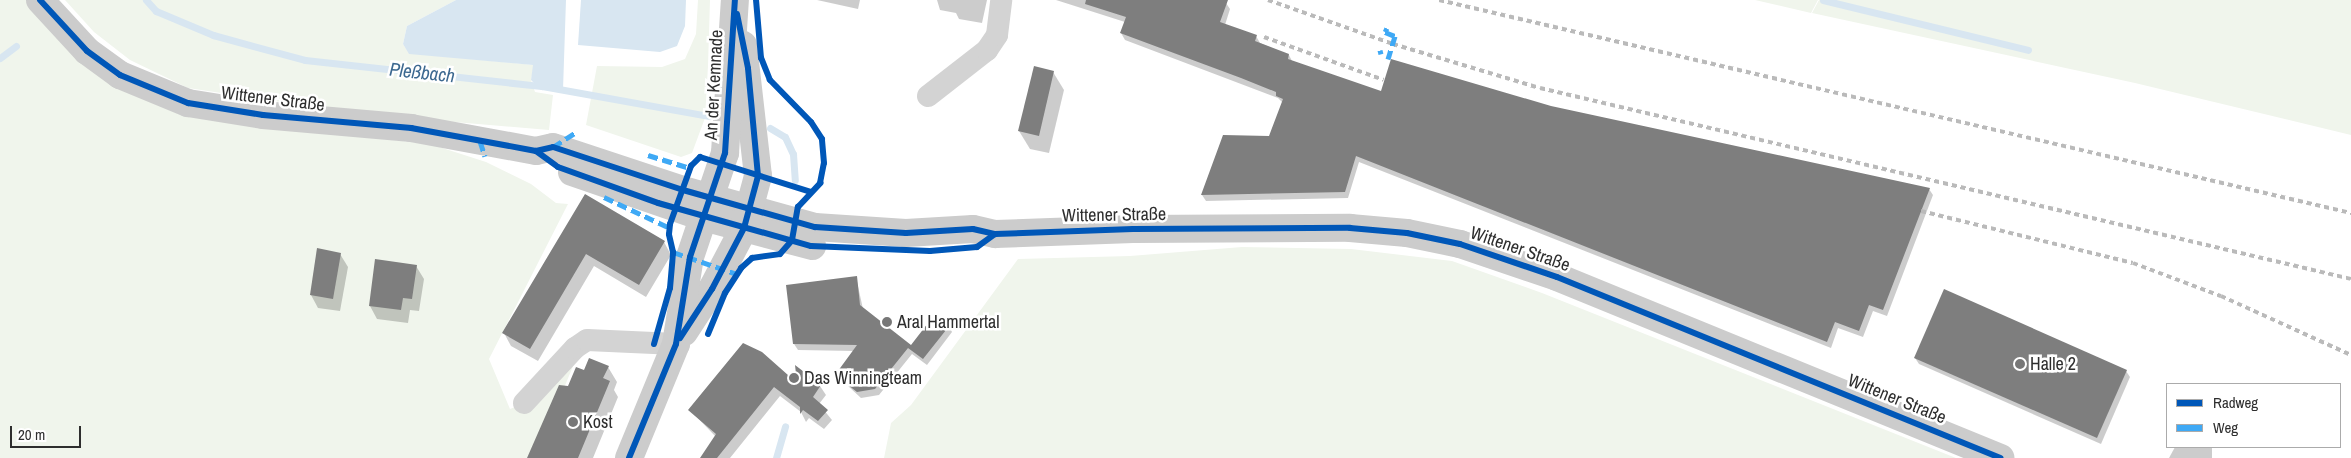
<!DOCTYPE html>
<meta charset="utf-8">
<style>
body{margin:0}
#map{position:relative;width:2351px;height:458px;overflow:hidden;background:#fff;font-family:"Archivo Narrow",sans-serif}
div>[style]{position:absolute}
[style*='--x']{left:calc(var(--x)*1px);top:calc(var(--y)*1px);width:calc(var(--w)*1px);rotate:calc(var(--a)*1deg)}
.green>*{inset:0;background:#f0f5ec}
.water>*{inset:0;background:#d8e6f1}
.shadow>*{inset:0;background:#0003}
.stream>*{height:7px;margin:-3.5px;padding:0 3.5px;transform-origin:3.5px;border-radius:3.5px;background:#d8e6f1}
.building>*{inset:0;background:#7e7e7e}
.street>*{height:22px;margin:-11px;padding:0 11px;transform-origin:11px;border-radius:11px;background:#d3d3d3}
.secondary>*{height:28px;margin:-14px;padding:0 14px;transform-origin:14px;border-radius:14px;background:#ccc}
.rail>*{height:4px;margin-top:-2px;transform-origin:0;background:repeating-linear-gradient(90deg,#bababa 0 5px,transparent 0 9px)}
.quiet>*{height:5px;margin-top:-2.5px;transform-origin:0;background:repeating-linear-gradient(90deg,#3fa9f5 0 10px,transparent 0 15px)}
.cycleway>*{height:6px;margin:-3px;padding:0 3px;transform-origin:3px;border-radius:3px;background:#0057b8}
.dots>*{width:14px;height:14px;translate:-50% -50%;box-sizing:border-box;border:2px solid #fff;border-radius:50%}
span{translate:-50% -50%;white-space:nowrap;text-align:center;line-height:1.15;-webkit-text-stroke:5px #fff;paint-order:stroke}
.street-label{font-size:18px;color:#2e2e2e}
.poi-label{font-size:18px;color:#2e2e2e}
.left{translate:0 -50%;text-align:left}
.water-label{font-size:19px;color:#3c6890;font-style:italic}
.legend{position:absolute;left:2166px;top:383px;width:175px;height:65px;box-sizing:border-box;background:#fff;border:1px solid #ababab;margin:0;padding:6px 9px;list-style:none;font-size:15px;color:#2e2e2e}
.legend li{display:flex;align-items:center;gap:10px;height:25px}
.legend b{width:25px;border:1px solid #ababab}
.scale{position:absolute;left:10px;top:426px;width:71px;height:22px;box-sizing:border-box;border:2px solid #2e2e2e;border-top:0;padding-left:6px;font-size:15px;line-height:18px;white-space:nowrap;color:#2e2e2e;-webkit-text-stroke:4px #fff;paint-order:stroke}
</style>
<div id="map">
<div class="green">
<i style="clip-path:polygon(0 0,30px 0,38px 12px,227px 122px,430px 144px,486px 162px,531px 184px,556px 203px,568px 204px,489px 359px,510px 409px,530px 401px,576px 359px,535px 458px,0 458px)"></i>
<i style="clip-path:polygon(65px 0,456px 0,407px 26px,403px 44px,409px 53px,534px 65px,531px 80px,535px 92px,553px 95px,549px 130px,361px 114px,188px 88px,130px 60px,94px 32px)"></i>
<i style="clip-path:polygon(698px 0,710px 0,708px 66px,705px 118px,692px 153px,681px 157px,586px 125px,597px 66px,662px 67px,685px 59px,696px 34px)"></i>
<i style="clip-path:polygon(1755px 0,1818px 0,1811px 13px)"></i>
<i style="clip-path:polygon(1819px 0,2351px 0,2351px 135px,2135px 83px,1812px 13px)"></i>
<i style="clip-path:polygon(1242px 247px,1351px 249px,1452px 261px,1542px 293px,1956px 458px,884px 458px,891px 423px,911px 405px,1018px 259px,1130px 256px)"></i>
</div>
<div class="water">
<i style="clip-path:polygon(456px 0,566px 0,563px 90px,537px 86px,531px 80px,533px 65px,409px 54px,403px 44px,407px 26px)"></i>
<i style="clip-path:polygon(581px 0,686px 0,685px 26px,677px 46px,660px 52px,578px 45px)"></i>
</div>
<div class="shadow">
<i style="clip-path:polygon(817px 0,860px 0,858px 9px)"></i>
<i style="clip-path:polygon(937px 0,987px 0,982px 23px,959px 19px,956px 13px,940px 10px)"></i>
<i style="clip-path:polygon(1056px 0,1218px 0,1226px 3px,1230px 9px,1225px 25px,1256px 36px,1260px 43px,1289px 55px,1292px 61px,1382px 93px,1551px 107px,1929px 189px,1933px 195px,1887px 316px,1873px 311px,1863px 337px,1838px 328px,1831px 348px,1359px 162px,1348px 198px,1206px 201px,1202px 195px,1270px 137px,1283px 103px,1278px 98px,1125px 40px,1121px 33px,1125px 22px)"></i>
<i style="clip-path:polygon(1053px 72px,1064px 90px,1049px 153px,1030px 149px,1019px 131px)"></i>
<i style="clip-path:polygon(585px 195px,664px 242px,671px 255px,646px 297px,594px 266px,538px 361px,511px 346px,504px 333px)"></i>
<i style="clip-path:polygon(340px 254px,348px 267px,340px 311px,318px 308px,311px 295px)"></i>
<i style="clip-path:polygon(416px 266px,424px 279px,419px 311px,410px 310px,408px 323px,377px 319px,370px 306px)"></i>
<i style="clip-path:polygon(856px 277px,863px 309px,911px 347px,949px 326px,952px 332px,927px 365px,912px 354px,879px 395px,861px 398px,836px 375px,854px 351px,798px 350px,794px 344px)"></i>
<i style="clip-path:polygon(743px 344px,799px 386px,797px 368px,820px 386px,826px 395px,819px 404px,832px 420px,824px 429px,809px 418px,806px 422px,801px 412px,780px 396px,730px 458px,702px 458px,716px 437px,690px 410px)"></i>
<i style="clip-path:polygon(1915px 358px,2126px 371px,2130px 377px,2101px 444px,1919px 364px)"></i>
<i style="clip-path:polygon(608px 367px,617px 382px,614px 390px,618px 397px,593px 458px,528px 458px,569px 388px,585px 371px)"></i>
<i style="clip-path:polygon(2175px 447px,2212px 447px,2212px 458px,2169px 458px)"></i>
</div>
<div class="stream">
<i style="--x:146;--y:0;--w:15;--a:48"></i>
<i style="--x:156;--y:11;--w:62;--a:22.8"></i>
<i style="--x:213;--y:35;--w:95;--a:15.2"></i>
<i style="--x:305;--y:60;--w:238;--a:6.3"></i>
<i style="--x:542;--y:86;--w:170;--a:10.2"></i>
<i style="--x:1823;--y:0;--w:211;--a:13.7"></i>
<i style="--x:0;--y:58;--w:20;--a:-37"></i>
<i style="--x:770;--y:128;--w:17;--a:31"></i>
<i style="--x:785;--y:137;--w:19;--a:65"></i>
<i style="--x:793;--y:154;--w:26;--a:86"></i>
<i style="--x:776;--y:458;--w:33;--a:-74"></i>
</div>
<div class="building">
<i style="clip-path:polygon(1086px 0,1228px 0,1220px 22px,1257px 35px,1255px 41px,1289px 54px,1288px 59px,1381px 91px,1391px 59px,1551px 106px,1930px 188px,1883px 310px,1869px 305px,1859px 331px,1835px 322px,1827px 342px,1356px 156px,1345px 192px,1201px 195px,1223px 135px,1269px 136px,1283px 99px,1276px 96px,1276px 92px,1241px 78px,1120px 33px,1126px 17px,1085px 4px)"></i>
<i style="clip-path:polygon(1034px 66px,1054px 71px,1039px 136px,1018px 131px)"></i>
<i style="clip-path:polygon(585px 194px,665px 241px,639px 285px,586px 254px,530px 349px,502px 333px)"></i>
<i style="clip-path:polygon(317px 248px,341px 253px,333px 299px,310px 295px)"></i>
<i style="clip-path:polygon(375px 259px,417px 265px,412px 299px,403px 298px,401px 310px,369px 306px)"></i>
<i style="clip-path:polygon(857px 276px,860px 305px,911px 345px,935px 314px,950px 325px,923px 359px,908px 348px,875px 389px,857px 392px,835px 375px,857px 345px,793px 344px,786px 285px)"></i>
<i style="clip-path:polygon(1944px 289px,2127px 370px,2097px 438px,1914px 358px)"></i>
<i style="clip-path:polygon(743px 343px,762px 352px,797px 383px,795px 365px,821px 385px,813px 397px,828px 410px,818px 421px,803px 410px,800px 414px,800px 407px,774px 387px,717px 458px,700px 458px,716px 434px,688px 410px)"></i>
<i style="clip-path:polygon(589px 358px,609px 366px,603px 378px,610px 381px,578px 458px,527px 458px,559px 385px,568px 386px,576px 367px,584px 370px)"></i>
</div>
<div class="street">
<i style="--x:928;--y:96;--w:75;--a:-37.9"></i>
<i style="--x:987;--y:50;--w:18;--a:-56"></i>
<i style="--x:997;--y:35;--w:35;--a:-83"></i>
<i style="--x:524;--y:403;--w:75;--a:-47.2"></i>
<i style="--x:575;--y:348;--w:14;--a:-34"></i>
<i style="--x:587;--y:340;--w:89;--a:2.6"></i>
</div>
<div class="secondary">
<i style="--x:40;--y:0;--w:69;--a:47.3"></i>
<i style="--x:87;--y:51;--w:41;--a:36"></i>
<i style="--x:120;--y:75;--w:74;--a:22.4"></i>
<i style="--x:188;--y:103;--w:76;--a:9.1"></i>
<i style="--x:263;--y:115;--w:149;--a:5"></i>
<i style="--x:411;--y:128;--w:127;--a:10.4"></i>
<i style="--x:536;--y:151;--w:17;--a:-13"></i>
<i style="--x:553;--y:147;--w:137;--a:18.3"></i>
<i style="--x:683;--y:190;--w:137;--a:15.7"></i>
<i style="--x:815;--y:227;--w:91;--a:3.8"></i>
<i style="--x:906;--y:233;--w:67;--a:-3.4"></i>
<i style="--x:973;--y:229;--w:23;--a:13"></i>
<i style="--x:995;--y:234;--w:138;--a:-2.1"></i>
<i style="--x:1133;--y:229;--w:217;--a:-0.3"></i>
<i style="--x:1350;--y:228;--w:57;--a:5"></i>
<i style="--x:1407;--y:233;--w:54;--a:11.7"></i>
<i style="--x:1460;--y:244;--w:102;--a:18.8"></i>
<i style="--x:1557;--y:277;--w:479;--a:22.2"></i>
<i style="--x:572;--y:172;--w:139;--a:19"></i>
<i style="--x:703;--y:217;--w:113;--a:14.9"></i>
<i style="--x:684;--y:332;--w:51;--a:-56.9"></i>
<i style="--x:712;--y:289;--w:69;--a:-62.3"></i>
<i style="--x:744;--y:228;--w:54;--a:-74.9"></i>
<i style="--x:758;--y:176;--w:132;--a:-96.5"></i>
<i style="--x:629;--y:458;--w:123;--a:-67.6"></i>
<i style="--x:676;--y:344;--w:88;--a:-80.9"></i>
<i style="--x:690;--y:257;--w:110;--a:-71.4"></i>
<i style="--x:725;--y:153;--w:153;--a:-86.3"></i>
</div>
<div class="rail">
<i style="--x:1268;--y:0;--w:133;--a:19.4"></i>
<i style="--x:1393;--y:44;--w:153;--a:16.7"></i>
<i style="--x:1540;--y:88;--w:833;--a:13.25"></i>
<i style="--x:1439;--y:0;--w:937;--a:13.15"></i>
<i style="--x:1264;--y:37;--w:127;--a:19.7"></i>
<i style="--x:1921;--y:211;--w:218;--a:13.8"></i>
<i style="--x:2133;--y:263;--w:94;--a:20.6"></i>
<i style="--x:2221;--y:296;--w:143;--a:24.4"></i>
</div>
<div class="quiet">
<i style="--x:1387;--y:28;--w:4;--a:117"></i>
<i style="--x:1385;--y:32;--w:11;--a:22"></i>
<i style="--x:1395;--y:36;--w:24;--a:107"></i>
<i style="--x:1380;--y:50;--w:4;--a:76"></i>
<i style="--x:480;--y:141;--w:16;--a:72"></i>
<i style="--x:553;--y:147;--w:27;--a:-33"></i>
<i style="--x:648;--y:155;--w:44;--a:17.2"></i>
<i style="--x:604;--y:197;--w:73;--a:25.2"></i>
<i style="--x:673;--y:252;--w:68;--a:19"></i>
</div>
<div class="cycleway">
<i style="--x:40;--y:0;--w:69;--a:47.3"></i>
<i style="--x:87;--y:51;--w:41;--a:36"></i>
<i style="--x:120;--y:75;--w:74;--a:22.4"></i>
<i style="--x:188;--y:103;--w:76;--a:9.1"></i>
<i style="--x:263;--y:115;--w:149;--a:5"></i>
<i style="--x:411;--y:128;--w:127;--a:10.4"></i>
<i style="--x:536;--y:151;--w:17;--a:-13"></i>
<i style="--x:553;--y:147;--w:137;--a:18.3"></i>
<i style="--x:683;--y:190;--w:137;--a:15.7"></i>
<i style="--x:815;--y:227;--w:91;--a:3.8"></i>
<i style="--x:906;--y:233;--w:67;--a:-3.4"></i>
<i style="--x:973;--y:229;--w:23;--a:13"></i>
<i style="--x:995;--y:234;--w:138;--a:-2.1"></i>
<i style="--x:1133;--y:229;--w:217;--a:-0.3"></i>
<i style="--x:1350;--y:228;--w:57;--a:5"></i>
<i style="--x:1407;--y:233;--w:54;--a:11.7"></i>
<i style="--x:1460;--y:244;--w:102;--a:18.8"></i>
<i style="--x:1557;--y:277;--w:479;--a:22.2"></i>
<i style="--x:536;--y:151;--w:27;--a:36"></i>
<i style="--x:558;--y:167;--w:106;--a:19.8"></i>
<i style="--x:658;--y:203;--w:159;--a:15.7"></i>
<i style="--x:811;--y:246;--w:119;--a:2.4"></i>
<i style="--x:930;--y:251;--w:47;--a:-4.9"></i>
<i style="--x:977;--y:247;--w:22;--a:-36"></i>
<i style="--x:708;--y:334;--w:44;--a:-67.5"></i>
<i style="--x:725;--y:293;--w:30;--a:-57"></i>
<i style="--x:741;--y:268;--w:15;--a:-42"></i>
<i style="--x:752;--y:258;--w:28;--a:-8"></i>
<i style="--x:780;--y:254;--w:18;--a:-49"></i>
<i style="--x:792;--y:240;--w:34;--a:-80"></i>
<i style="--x:798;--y:207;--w:33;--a:-47"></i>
<i style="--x:820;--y:183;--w:20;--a:-79"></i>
<i style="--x:824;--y:163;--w:24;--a:-95"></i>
<i style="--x:822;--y:139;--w:20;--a:-123"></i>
<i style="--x:811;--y:122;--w:59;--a:-134.3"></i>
<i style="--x:770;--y:80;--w:24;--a:-112"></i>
<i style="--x:761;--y:58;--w:58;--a:-94.9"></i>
<i style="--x:680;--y:338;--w:59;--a:-56.9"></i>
<i style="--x:712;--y:289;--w:69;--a:-62.3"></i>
<i style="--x:744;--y:228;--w:54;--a:-74.9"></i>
<i style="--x:758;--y:176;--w:108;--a:-95.3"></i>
<i style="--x:748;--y:68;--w:55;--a:-101.5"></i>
<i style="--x:654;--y:344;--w:58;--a:-74.1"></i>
<i style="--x:670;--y:288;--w:36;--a:-85"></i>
<i style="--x:673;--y:252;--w:18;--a:-103"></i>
<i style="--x:669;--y:234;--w:10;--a:-84"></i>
<i style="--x:670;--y:224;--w:62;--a:-70.1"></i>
<i style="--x:691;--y:166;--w:13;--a:-45"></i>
<i style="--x:700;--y:157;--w:116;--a:17.5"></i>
<i style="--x:629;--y:458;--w:123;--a:-67.6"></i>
<i style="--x:676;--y:344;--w:88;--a:-80.9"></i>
<i style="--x:690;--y:257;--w:110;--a:-71.4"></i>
<i style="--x:725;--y:153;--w:153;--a:-86.3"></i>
</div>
<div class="dots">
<i style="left:887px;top:322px;background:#777"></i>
<i style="left:2020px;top:364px;background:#777"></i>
<i style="left:794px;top:378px;background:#777"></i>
<i style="left:573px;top:422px;background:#777"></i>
</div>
<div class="street-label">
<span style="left:714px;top:85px;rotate:-87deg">An der Kemnade</span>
<span style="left:273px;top:99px;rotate:7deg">Wittener Straße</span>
<span style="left:1114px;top:215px;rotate:-1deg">Wittener Straße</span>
<span style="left:1520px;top:249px;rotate:19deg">Wittener Straße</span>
<span style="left:1897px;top:399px;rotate:22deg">Wittener Straße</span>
</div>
<div class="poi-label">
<span class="left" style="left:897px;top:322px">Aral Hammertal</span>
<span class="left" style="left:2030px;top:364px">Halle 2</span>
<span class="left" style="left:804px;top:378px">Das Winningteam</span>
<span class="left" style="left:583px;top:422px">Kost</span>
</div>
<div class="water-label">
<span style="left:422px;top:73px;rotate:6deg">Pleßbach</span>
</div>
<ul class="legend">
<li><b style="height:6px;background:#0057b8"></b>Radweg</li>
<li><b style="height:6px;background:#3fa9f5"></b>Weg</li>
</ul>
<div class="scale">20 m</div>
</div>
